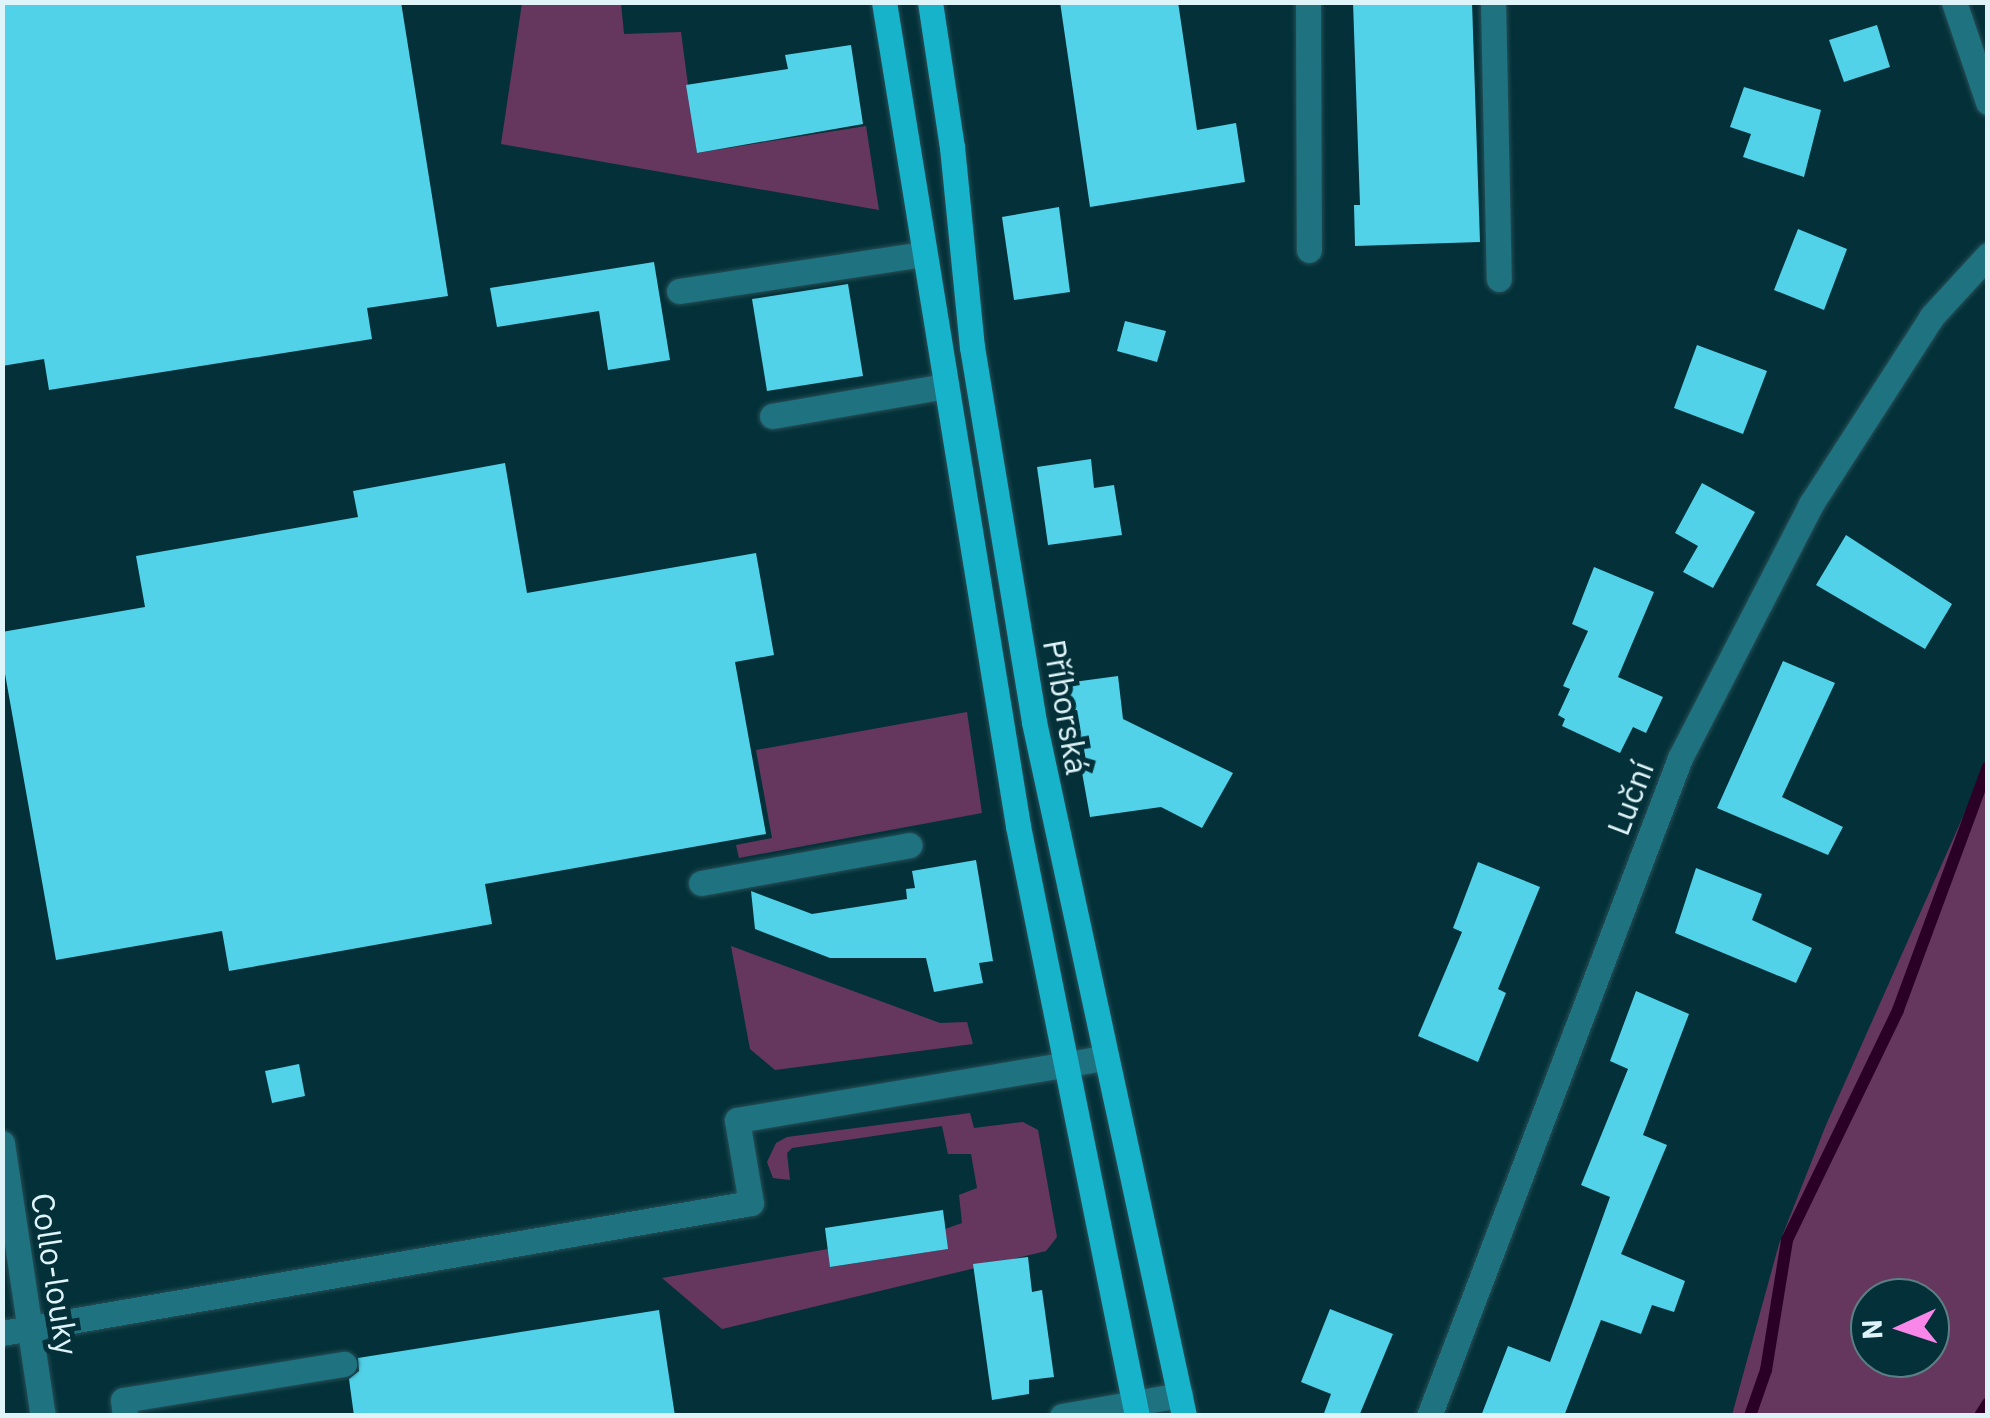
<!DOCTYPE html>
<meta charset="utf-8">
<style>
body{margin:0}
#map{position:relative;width:1990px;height:1418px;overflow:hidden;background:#043139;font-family:"IBM Plex Sans",sans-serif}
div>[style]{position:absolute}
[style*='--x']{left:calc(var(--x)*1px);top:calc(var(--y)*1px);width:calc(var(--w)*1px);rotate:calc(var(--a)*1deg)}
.green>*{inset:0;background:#65375f}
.stream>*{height:12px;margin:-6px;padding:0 6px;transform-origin:6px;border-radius:6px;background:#2b0027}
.building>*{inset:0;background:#51d2e9}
.roads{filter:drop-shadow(0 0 2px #275058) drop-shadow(0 0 2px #275058)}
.minor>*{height:25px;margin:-12.5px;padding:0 12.5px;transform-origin:12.5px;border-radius:12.5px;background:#1f7280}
.major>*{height:25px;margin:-12.5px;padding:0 12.5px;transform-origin:12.5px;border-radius:12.5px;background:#17b3cb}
span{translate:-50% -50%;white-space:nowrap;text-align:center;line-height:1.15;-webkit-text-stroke:10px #043139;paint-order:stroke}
.street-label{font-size:32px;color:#def4f8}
.frame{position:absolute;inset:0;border:5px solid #def4f8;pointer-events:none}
.north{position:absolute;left:1850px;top:1278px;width:100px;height:100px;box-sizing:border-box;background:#043139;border:2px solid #5b7f85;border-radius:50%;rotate:267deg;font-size:28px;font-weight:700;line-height:40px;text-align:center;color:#def4f8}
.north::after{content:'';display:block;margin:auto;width:35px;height:45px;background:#f987e9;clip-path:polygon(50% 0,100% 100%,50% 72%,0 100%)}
</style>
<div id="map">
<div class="green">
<i style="clip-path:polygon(522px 3px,621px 3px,624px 34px,681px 32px,697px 153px,866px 126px,879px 210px,501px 144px)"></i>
<i style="clip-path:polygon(967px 712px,982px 813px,739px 858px,736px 845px,772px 838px,756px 750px)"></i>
<i style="clip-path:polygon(evenodd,1987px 781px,1987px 1415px,1732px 1415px,1779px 1244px,1826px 1125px,1969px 803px,1987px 781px,1930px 1298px,1930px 1358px,1870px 1358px,1870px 1298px,1930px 1298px)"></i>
<i style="clip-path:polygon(731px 946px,940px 1023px,967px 1022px,973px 1044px,775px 1070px,750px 1049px)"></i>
<i style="clip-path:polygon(970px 1113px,974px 1128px,1023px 1122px,1038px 1130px,1057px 1237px,1046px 1251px,722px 1329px,662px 1278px,828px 1249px,831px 1267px,947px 1249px,945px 1229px,962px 1223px,959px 1195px,977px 1188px,971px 1154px,948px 1154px,942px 1126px,792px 1148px,787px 1153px,790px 1180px,773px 1178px,767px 1162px,776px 1143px,787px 1137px)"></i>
</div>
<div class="stream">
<i style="--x:1750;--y:1416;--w:49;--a:-70.8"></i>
<i style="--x:1766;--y:1370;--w:132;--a:-80.8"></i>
<i style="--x:1787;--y:1240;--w:255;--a:-64.2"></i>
<i style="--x:1898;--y:1010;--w:259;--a:-69.7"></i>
<i style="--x:1980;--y:1416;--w:15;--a:-58"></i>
</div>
<div class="building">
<i style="clip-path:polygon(2px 2px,401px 2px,448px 296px,367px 308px,372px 339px,49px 390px,44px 359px,2px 366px)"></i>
<i style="clip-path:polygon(1060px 2px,1178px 2px,1197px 130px,1236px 123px,1245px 182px,1090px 207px)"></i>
<i style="clip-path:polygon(1353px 2px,1472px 2px,1480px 242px,1355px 246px,1354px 205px,1360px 205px)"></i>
<i style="clip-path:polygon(1877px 25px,1890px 67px,1844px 82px,1829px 40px)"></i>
<i style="clip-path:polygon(851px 45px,863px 124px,697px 153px,686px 85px,788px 69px,785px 55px)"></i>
<i style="clip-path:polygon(1744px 87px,1821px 110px,1804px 177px,1743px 157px,1751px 134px,1730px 127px)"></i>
<i style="clip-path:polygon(1059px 207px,1070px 292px,1014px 300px,1002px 217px)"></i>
<i style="clip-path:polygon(1798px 229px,1847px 249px,1824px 310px,1774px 290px)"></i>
<i style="clip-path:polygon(654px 262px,670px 360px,608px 370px,599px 311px,497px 327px,490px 288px)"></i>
<i style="clip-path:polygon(848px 284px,863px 376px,767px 391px,752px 299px)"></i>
<i style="clip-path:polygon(1125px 321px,1166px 331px,1157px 362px,1117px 351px)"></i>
<i style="clip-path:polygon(1697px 345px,1767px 371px,1743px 434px,1674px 408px)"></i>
<i style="clip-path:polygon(1091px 459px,1094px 488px,1114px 485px,1122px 535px,1048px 545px,1037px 467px)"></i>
<i style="clip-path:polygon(505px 463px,527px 593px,756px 553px,774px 655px,735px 662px,766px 834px,485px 884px,492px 924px,229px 971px,222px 931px,56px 960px,2px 657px,2px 632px,145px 607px,136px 556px,358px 517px,353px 491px)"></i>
<i style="clip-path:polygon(1702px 483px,1755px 512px,1713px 588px,1683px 572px,1698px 546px,1675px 533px)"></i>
<i style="clip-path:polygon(1846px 535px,1952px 604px,1925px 649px,1816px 585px)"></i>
<i style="clip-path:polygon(1594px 567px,1654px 592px,1618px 677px,1663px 697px,1646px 733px,1633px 727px,1620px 753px,1562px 726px,1565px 719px,1558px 715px,1570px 689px,1563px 686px,1588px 631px,1572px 624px)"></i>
<i style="clip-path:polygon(1783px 661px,1835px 683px,1782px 797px,1843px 827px,1828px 855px,1717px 808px)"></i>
<i style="clip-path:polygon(1118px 676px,1123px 719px,1233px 773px,1202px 828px,1161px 807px,1090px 817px,1066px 683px)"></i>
<i style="clip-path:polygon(976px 860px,993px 961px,979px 963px,983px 983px,934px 992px,926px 958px,830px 958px,755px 929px,751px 891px,812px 914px,907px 899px,906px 889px,915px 888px,912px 871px)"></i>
<i style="clip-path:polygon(1478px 862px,1540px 887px,1498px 989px,1506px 993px,1478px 1062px,1418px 1036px,1462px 932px,1453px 928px)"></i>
<i style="clip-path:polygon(1696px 868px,1762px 894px,1752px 920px,1812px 948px,1796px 983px,1675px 933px)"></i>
<i style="clip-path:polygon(1636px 991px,1689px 1014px,1643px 1135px,1667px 1145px,1621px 1254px,1685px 1281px,1674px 1312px,1652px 1305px,1641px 1334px,1601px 1320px,1564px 1416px,1481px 1416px,1508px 1346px,1550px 1362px,1572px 1303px,1610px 1197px,1581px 1185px,1628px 1069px,1610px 1061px)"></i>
<i style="clip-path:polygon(299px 1064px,305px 1096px,272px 1103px,265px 1071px)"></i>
<i style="clip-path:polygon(943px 1210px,948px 1249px,830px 1267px,825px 1228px)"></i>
<i style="clip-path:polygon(1028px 1257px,1032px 1292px,1042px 1290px,1054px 1377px,1029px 1380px,1029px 1394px,992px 1400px,973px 1264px)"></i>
<i style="clip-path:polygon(1330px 1309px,1393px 1334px,1359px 1416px,1323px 1416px,1331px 1394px,1301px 1382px)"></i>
<i style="clip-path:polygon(659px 1310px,675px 1416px,354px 1416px,349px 1379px,359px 1371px,358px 1358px)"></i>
</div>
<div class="roads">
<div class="minor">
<i style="--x:1308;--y:2;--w:248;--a:89.8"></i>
<i style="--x:1493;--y:2;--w:277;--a:88.8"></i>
<i style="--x:1954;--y:2;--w:106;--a:71.2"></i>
<i style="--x:679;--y:291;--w:247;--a:-8.6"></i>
<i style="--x:772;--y:416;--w:176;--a:-9.8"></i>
<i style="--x:701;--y:883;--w:212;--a:-10.3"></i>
<i style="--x:2;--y:1143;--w:276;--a:81.5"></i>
<i style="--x:2;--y:1333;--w:760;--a:-9.85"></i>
<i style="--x:751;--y:1203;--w:84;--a:-99.6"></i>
<i style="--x:737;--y:1120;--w:372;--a:-9.6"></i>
<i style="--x:125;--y:1416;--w:16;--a:-97"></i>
<i style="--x:123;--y:1400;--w:224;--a:-9.3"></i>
<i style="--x:1062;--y:1416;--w:120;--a:-10.1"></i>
<i style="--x:1429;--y:1416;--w:704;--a:-69.12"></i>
<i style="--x:1680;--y:758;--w:286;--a:-62.7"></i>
<i style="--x:1811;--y:504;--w:224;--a:-57.2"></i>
<i style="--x:1932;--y:316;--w:83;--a:-47.4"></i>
</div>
<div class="major">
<i style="--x:884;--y:2;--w:835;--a:80.76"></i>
<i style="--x:1018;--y:826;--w:602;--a:78.6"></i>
<i style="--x:930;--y:2;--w:147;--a:81.4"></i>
<i style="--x:952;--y:147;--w:201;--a:84.3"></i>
<i style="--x:972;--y:347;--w:380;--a:80.6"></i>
<i style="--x:1034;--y:722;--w:710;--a:77.8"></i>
</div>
</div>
<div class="street-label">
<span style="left:1066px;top:707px;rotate:80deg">Příborská</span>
<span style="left:1630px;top:798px;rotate:-69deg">Luční</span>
<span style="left:55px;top:1274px;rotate:81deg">Collo-louky</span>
</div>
<div class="frame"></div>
<div class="north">N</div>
</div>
